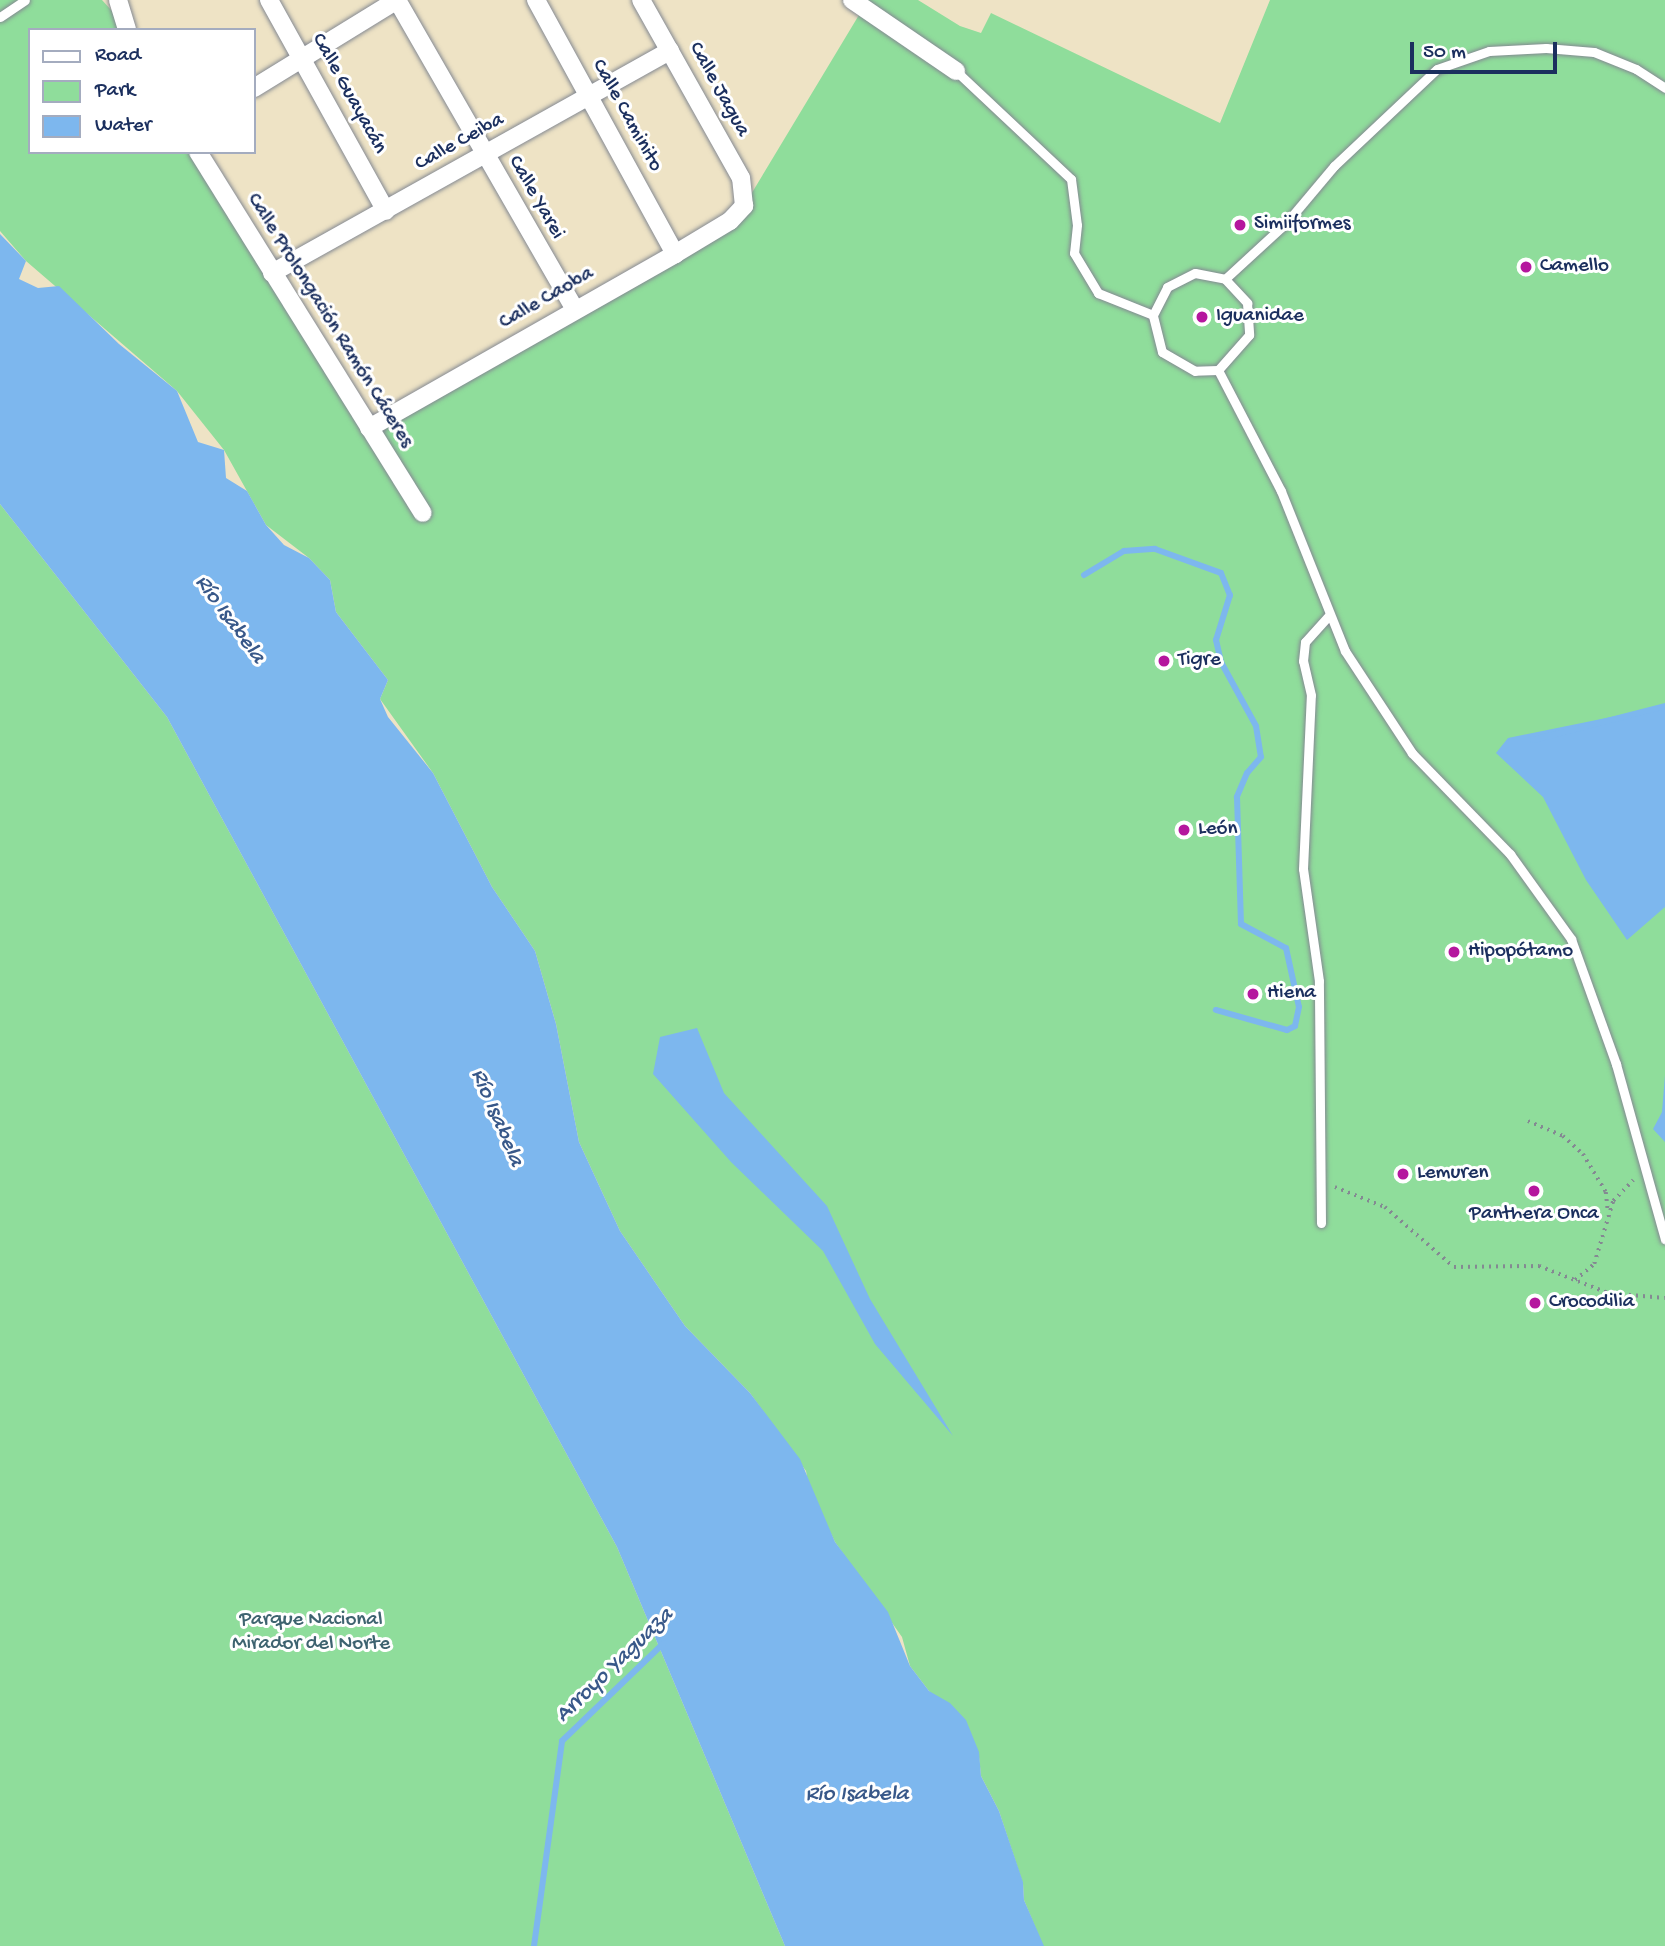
<!DOCTYPE html>
<meta charset="utf-8">
<style>
body{margin:0}
#map{position:relative;width:1665px;height:1946px;overflow:hidden;background:#eee3c5;font-family:"Gochi Hand",sans-serif}
div>[style]{position:absolute}
[style*='--x']{left:calc(var(--x)*1px);top:calc(var(--y)*1px);width:calc(var(--w)*1px);rotate:calc(var(--a)*1deg)}
.green>*{inset:0;background:#8fdd9b}
.water>*{inset:0;background:#7db7ee}
.stream>*{height:6px;margin:-3px;padding:0 3px;transform-origin:3px;border-radius:3px;background:#7db7ee}
.path>*{height:3.5px;margin-top:-1.75px;transform-origin:0;background:repeating-linear-gradient(90deg,#848992 0 2px,transparent 0 7px)}
.roads{filter:drop-shadow(0 0 2px #848992) drop-shadow(0 0 2px #848992)}
.lane>*{height:9px;margin:-4.5px;padding:0 4.5px;transform-origin:4.5px;border-radius:4.5px;background:#fff}
.street>*{height:18px;margin:-9px;padding:0 9px;transform-origin:9px;border-radius:9px;background:#fff}
.dots>*{width:19px;height:19px;translate:-50% -50%;box-sizing:border-box;border:4px solid #fff;border-radius:50%}
span{translate:-50% -50%;white-space:nowrap;text-align:center;line-height:1.15;-webkit-text-stroke:6px #fff;paint-order:stroke}
.street-label{font-size:21px;color:#1b2f5e}
.poi-label{font-size:21px;color:#1b2f5e}
.left{translate:0 -50%;text-align:left}
.park-label{font-size:21px;color:#3e6370}
.water-label{font-size:23px;color:#385889;font-style:italic}
.legend{position:absolute;left:28px;top:28px;width:228px;height:126px;box-sizing:border-box;background:#fff;border:2px solid #a4acbf;margin:0;padding:9px 12px;list-style:none;font-size:21px;color:#1b2f5e}
.legend li{display:flex;align-items:center;gap:14px;height:35px}
.legend b{width:35px;border:2px solid #a4acbf}
.scale{position:absolute;left:1410px;top:42px;width:147px;height:32px;box-sizing:border-box;border:4px solid #1b2f5e;border-top:0;padding-left:9px;font-size:21px;line-height:24px;white-space:nowrap;color:#1b2f5e;-webkit-text-stroke:5px #fff;paint-order:stroke}
</style>
<div id="map">
<div class="green">
<i style="clip-path:polygon(0 0,102px 0,122px 22px,127px 30px,30px 30px,30px 152px,198px 152px,369px 428px,744px 206px,868px 0,918px 0,960px 26px,981px 33px,991px 13px,1220px 123px,1270px 0,1665px 0,1665px 1946px,1043px 1946px,1024px 1900px,1023px 1884px,999px 1811px,981px 1776px,979px 1757px,910px 1666px,902px 1637px,835px 1542px,809px 1488px,806px 1471px,750px 1393px,685px 1326px,620px 1231px,579px 1142px,556px 1024px,535px 951px,492px 887px,433px 773px,380px 699px,388px 680px,336px 612px,330px 580px,309px 558px,266px 525px,224px 450px,177px 391px,26px 261px,0 231px)"></i>
<i style="clip-path:polygon(0 504px,167px 717px,617px 1547px,785px 1946px,0 1946px)"></i>
</div>
<div class="water">
<i style="clip-path:polygon(0 234px,26px 261px,19px 279px,38px 288px,59px 286px,119px 344px,177px 391px,198px 442px,224px 450px,226px 478px,247px 491px,266px 525px,284px 545px,309px 558px,330px 580px,336px 612px,388px 680px,380px 699px,388px 717px,433px 773px,492px 887px,535px 951px,556px 1024px,579px 1142px,620px 1231px,685px 1326px,750px 1393px,800px 1459px,835px 1542px,888px 1612px,910px 1666px,929px 1691px,950px 1703px,966px 1720px,979px 1752px,981px 1776px,999px 1811px,1023px 1882px,1024px 1900px,1044px 1946px,785px 1946px,617px 1547px,167px 717px,0 504px)"></i>
<i style="clip-path:polygon(1665px 706px,1665px 907px,1627px 940px,1586px 880px,1543px 797px,1496px 753px,1508px 738px)"></i>
<i style="clip-path:polygon(697px 1028px,724px 1093px,827px 1206px,870px 1299px,953px 1436px,875px 1344px,823px 1251px,731px 1162px,653px 1074px,660px 1037px)"></i>
<i style="clip-path:polygon(1665px 1075px,1665px 1142px,1653px 1129px,1662px 1112px)"></i>
</div>
<div class="stream">
<i style="--x:1084;--y:575;--w:47;--a:-31"></i>
<i style="--x:1124;--y:551;--w:31;--a:-4"></i>
<i style="--x:1155;--y:549;--w:70;--a:20"></i>
<i style="--x:1221;--y:573;--w:24;--a:68"></i>
<i style="--x:1230;--y:595;--w:47;--a:107.3"></i>
<i style="--x:1216;--y:640;--w:23;--a:77"></i>
<i style="--x:1221;--y:662;--w:73;--a:61.3"></i>
<i style="--x:1256;--y:726;--w:31;--a:81"></i>
<i style="--x:1261;--y:757;--w:21;--a:131"></i>
<i style="--x:1247;--y:773;--w:26;--a:113"></i>
<i style="--x:1237;--y:797;--w:127;--a:88.2"></i>
<i style="--x:1241;--y:924;--w:51;--a:28.1"></i>
<i style="--x:1286;--y:948;--w:60;--a:77.6"></i>
<i style="--x:1299;--y:1007;--w:19;--a:102"></i>
<i style="--x:1295;--y:1026;--w:9;--a:153"></i>
<i style="--x:1287;--y:1030;--w:74;--a:-164.3"></i>
<i style="--x:1533;--y:740;--w:136;--a:-14.4"></i>
<i style="--x:534;--y:1946;--w:207;--a:-82.2"></i>
<i style="--x:562;--y:1741;--w:141;--a:-43.9"></i>
</div>
<div class="path">
<i style="--x:1528;--y:1121;--w:38;--a:23"></i>
<i style="--x:1563;--y:1136;--w:27;--a:42"></i>
<i style="--x:1583;--y:1154;--w:44;--a:58.8"></i>
<i style="--x:1606;--y:1192;--w:19;--a:84"></i>
<i style="--x:1335;--y:1187;--w:54;--a:21.8"></i>
<i style="--x:1385;--y:1207;--w:91;--a:41"></i>
<i style="--x:1454;--y:1267;--w:85;--a:-0.7"></i>
<i style="--x:1539;--y:1266;--w:74;--a:21.4"></i>
<i style="--x:1608;--y:1293;--w:57;--a:5"></i>
<i style="--x:1575;--y:1280;--w:25;--a:-40"></i>
<i style="--x:1594;--y:1264;--w:66;--a:-73.2"></i>
<i style="--x:1613;--y:1201;--w:29;--a:-46"></i>
</div>
<div class="roads">
<div class="lane">
<i style="--x:0;--y:17;--w:30;--a:-34"></i>
<i style="--x:956;--y:71;--w:158;--a:43.2"></i>
<i style="--x:1071;--y:179;--w:46;--a:82.6"></i>
<i style="--x:1077;--y:225;--w:28;--a:96"></i>
<i style="--x:1074;--y:253;--w:47;--a:59"></i>
<i style="--x:1098;--y:293;--w:59;--a:21.8"></i>
<i style="--x:1195;--y:273;--w:31;--a:11"></i>
<i style="--x:1225;--y:279;--w:33;--a:47"></i>
<i style="--x:1247;--y:303;--w:32;--a:86"></i>
<i style="--x:1249;--y:335;--w:47;--a:131.5"></i>
<i style="--x:1218;--y:370;--w:23;--a:178"></i>
<i style="--x:1195;--y:371;--w:38;--a:-150"></i>
<i style="--x:1162;--y:352;--w:38;--a:-104"></i>
<i style="--x:1153;--y:315;--w:31;--a:-63"></i>
<i style="--x:1167;--y:287;--w:31;--a:-27"></i>
<i style="--x:1225;--y:279;--w:84;--a:-42.6"></i>
<i style="--x:1287;--y:222;--w:73;--a:-50"></i>
<i style="--x:1334;--y:166;--w:141;--a:-43.3"></i>
<i style="--x:1437;--y:69;--w:55;--a:-19.1"></i>
<i style="--x:1489;--y:51;--w:57;--a:-3"></i>
<i style="--x:1546;--y:48;--w:48;--a:4.8"></i>
<i style="--x:1594;--y:52;--w:45;--a:22"></i>
<i style="--x:1636;--y:69;--w:35;--a:33"></i>
<i style="--x:1218;--y:370;--w:136;--a:62.5"></i>
<i style="--x:1281;--y:491;--w:172;--a:68.2"></i>
<i style="--x:1345;--y:651;--w:122;--a:56.7"></i>
<i style="--x:1412;--y:753;--w:141;--a:45.9"></i>
<i style="--x:1510;--y:854;--w:105;--a:54.3"></i>
<i style="--x:1571;--y:939;--w:133;--a:70.2"></i>
<i style="--x:1616;--y:1064;--w:182;--a:74.4"></i>
<i style="--x:1321;--y:1223;--w:242;--a:-90.5"></i>
<i style="--x:1319;--y:981;--w:113;--a:-98.1"></i>
<i style="--x:1303;--y:869;--w:174;--a:-87.4"></i>
<i style="--x:1311;--y:695;--w:35;--a:-103"></i>
<i style="--x:1303;--y:661;--w:19;--a:-84"></i>
<i style="--x:1305;--y:642;--w:36;--a:-48"></i>
</div>
<div class="street">
<i style="--x:118;--y:0;--w:31;--a:73"></i>
<i style="--x:269;--y:0;--w:241;--a:61"></i>
<i style="--x:397;--y:0;--w:355;--a:60.1"></i>
<i style="--x:536;--y:0;--w:290;--a:61.3"></i>
<i style="--x:852;--y:0;--w:126;--a:34.3"></i>
<i style="--x:254;--y:88;--w:168;--a:-31.6"></i>
<i style="--x:198;--y:152;--w:425;--a:58.1"></i>
<i style="--x:272;--y:273;--w:456;--a:-29.2"></i>
<i style="--x:369;--y:428;--w:352;--a:-29.6"></i>
<i style="--x:675;--y:254;--w:64;--a:-31"></i>
<i style="--x:730;--y:221;--w:21;--a:-47"></i>
<i style="--x:744;--y:206;--w:28;--a:-96"></i>
<i style="--x:741;--y:178;--w:204;--a:-119.3"></i>
</div>
</div>
<div class="dots">
<i style="left:1240px;top:225px;background:#b5179e"></i>
<i style="left:1526px;top:267px;background:#b5179e"></i>
<i style="left:1202px;top:317px;background:#b5179e"></i>
<i style="left:1164px;top:661px;background:#b5179e"></i>
<i style="left:1184px;top:830px;background:#b5179e"></i>
<i style="left:1454px;top:952px;background:#b5179e"></i>
<i style="left:1253px;top:994px;background:#b5179e"></i>
<i style="left:1403px;top:1174px;background:#b5179e"></i>
<i style="left:1534px;top:1191px;background:#b5179e"></i>
<i style="left:1535px;top:1303px;background:#b5179e"></i>
</div>
<div class="street-label">
<span style="left:718px;top:90px;rotate:61deg">Calle Jagua</span>
<span style="left:348px;top:94px;rotate:61deg">Calle Guayacán</span>
<span style="left:626px;top:116px;rotate:61deg">Calle Caminito</span>
<span style="left:460px;top:143px;rotate:-29deg">Calle Ceiba</span>
<span style="left:535px;top:198px;rotate:60deg">Calle Yarei</span>
<span style="left:547px;top:299px;rotate:-30deg">Calle Caoba</span>
<span style="left:329px;top:321px;rotate:58deg">Calle Prolongación Ramón Cáceres</span>
</div>
<div class="poi-label">
<span class="left" style="left:1254px;top:225px">Simiiformes</span>
<span class="left" style="left:1540px;top:267px">Camello</span>
<span class="left" style="left:1216px;top:317px">Iguanidae</span>
<span class="left" style="left:1178px;top:661px">Tigre</span>
<span class="left" style="left:1198px;top:830px">León</span>
<span class="left" style="left:1468px;top:952px">Hipopótamo</span>
<span class="left" style="left:1267px;top:994px">Hiena</span>
<span class="left" style="left:1417px;top:1174px">Lemuren</span>
<span style="left:1534px;top:1215px">Panthera Onca</span>
<span class="left" style="left:1549px;top:1303px">Crocodilia</span>
</div>
<div class="park-label">
<span style="left:311px;top:1633px">Parque Nacional<br>Mirador del Norte</span>
</div>
<div class="water-label">
<span style="left:229px;top:620px;rotate:54deg">Río Isabela</span>
<span style="left:496px;top:1118px;rotate:67deg">Río Isabela</span>
<span style="left:615px;top:1666px;rotate:-44deg">Arroyo Yaguaza</span>
<span style="left:857px;top:1795px">Río Isabela</span>
</div>
<ul class="legend">
<li><b style="height:9px;background:#fff"></b>Road</li>
<li><b style="height:19px;background:#8fdd9b"></b>Park</li>
<li><b style="height:19px;background:#7db7ee"></b>Water</li>
</ul>
<div class="scale">50 m</div>
</div>
